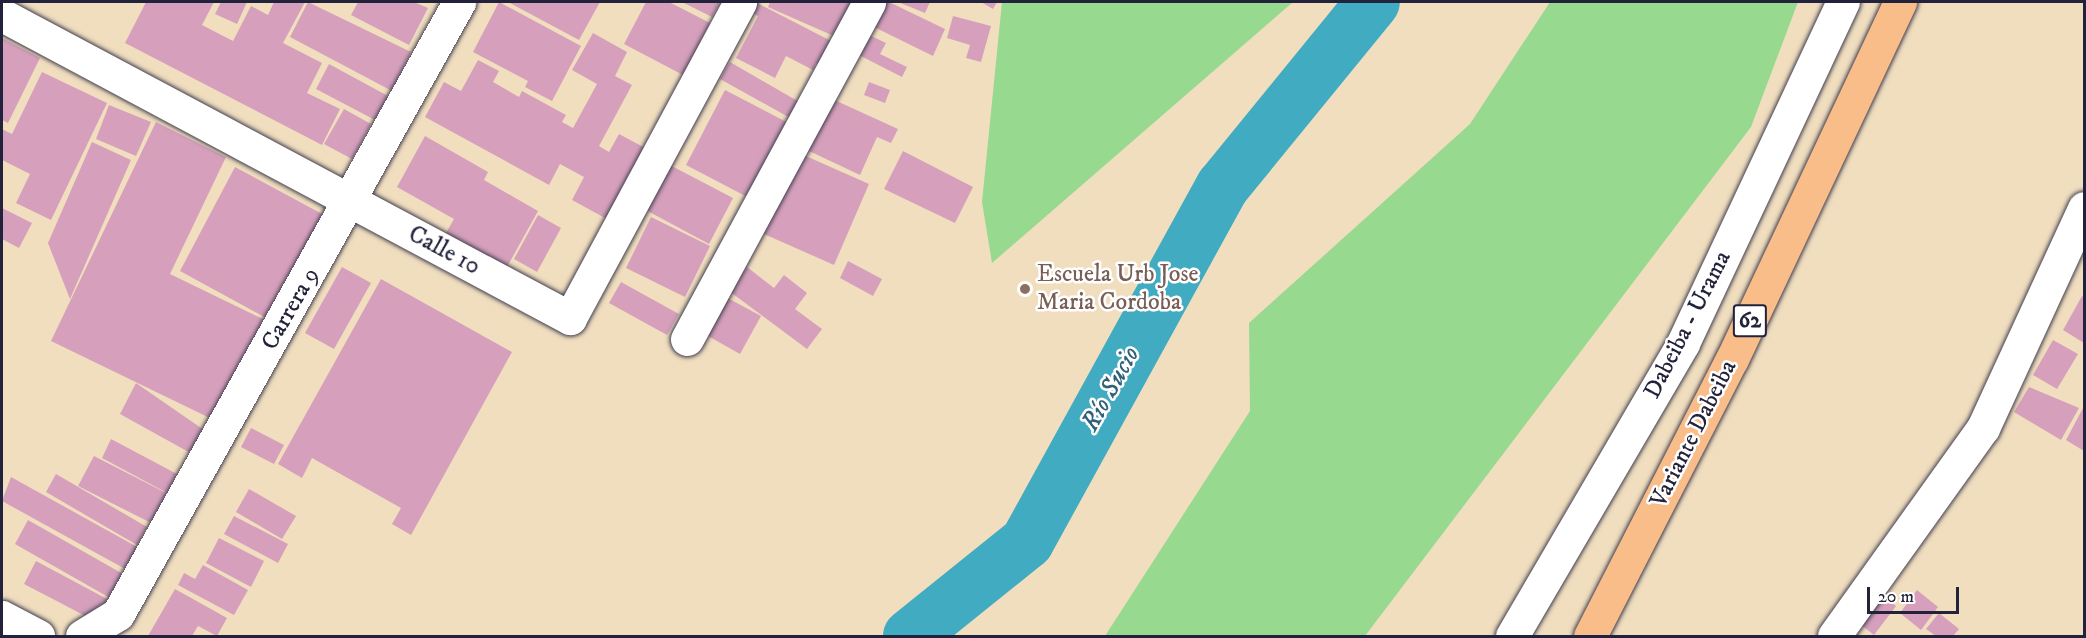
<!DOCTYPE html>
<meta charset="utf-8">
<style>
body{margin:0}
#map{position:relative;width:2086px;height:638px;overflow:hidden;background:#f0debf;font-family:"IM FELL DW Pica",serif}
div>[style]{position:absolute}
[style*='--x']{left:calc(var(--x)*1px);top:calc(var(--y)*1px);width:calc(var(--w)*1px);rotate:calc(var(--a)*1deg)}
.green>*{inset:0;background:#98d990}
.river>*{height:54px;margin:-27px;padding:0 27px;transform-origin:27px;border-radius:27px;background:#41abc1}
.building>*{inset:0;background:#d6a0bc}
.roads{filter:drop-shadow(0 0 2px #413e4f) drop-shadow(0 0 2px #413e4f)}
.minor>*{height:33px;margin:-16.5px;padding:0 16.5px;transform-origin:16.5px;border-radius:16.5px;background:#fff}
.highway>*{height:33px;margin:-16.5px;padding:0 16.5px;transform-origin:16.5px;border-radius:16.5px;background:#f8bd88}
.dots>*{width:16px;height:16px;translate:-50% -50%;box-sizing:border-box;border:3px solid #fff;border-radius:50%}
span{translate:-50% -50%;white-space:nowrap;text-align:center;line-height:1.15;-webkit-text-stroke:5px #fff;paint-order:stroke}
.shield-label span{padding:2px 4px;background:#fff;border:2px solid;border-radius:4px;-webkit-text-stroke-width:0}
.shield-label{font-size:22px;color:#22223b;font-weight:700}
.street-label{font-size:24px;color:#22223b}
.education-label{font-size:24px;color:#785e54}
.left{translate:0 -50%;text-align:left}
.water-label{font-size:26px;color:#306077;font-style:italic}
.frame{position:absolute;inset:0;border:3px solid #22223b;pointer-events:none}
.scale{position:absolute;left:1867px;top:587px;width:92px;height:27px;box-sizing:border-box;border:3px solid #22223b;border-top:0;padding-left:8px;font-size:18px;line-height:21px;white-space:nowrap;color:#22223b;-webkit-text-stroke:4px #fff;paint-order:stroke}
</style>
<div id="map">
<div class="green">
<i style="clip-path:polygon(1002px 2px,1293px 2px,992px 263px,982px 202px)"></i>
<i style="clip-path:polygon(1550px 2px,1798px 2px,1751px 127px,1365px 636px,1105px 636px,1250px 411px,1249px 323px,1470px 124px)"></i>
</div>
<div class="river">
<i style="--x:910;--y:636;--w:150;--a:-38.8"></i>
<i style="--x:1027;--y:542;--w:406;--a:-61.2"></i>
<i style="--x:1223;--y:186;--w:237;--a:-50.8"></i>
</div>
<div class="building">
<i style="clip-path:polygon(146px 2px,214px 2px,202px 25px,233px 41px,251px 6px,268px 15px,274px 2px,305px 2px,283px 43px,322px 63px,307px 93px,340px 109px,322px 145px,125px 43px)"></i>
<i style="clip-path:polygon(221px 2px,247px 2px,237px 24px,215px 14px)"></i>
<i style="clip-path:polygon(308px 2px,411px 52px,392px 91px,290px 37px)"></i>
<i style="clip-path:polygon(358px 2px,414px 2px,428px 8px,409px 45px,351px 15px)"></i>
<i style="clip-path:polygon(499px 2px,581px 46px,552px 101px,525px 87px,528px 81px,473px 52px)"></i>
<i style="clip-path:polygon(508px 2px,600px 2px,579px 40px)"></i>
<i style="clip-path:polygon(646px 2px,669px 2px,710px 23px,683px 75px,624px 44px)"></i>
<i style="clip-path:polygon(682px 2px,720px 2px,712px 17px)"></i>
<i style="clip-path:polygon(755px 2px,837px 44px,825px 69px,816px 63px,813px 70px,786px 56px,775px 78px,736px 58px,758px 16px,747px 10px)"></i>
<i style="clip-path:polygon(770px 2px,851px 2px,836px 37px,768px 7px)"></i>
<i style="clip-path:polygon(876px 2px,889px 2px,945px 29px,933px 56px,866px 23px)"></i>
<i style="clip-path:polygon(898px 2px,930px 2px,925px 13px)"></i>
<i style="clip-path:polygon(981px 2px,997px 2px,993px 9px)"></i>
<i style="clip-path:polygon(953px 16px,991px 26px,981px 62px,966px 58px,970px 45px,947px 38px)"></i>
<i style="clip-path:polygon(593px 33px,627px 52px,615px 76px,632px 85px,599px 146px,609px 152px,619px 134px,647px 149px,616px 224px,572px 200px,584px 177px,560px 164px,549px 185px,425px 117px,444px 82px,461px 91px,478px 60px,499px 71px,493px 82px,519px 97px,522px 91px,566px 115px,562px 122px,573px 128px,597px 84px,572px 70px)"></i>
<i style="clip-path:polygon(865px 33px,886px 43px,880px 54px,907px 67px,902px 77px,855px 53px)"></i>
<i style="clip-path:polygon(2px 38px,40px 58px,8px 123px,2px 120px)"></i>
<i style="clip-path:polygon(730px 62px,801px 103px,792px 119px,720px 79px)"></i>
<i style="clip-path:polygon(329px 64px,388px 96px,375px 120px,316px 89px)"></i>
<i style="clip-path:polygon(42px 72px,107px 103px,51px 220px,16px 203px,30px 174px,2px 160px,2px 129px,12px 134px)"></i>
<i style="clip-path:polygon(869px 82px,890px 90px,885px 103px,864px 95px)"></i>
<i style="clip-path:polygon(725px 90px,792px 125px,753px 200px,686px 165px)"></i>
<i style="clip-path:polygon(830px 98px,898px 129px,891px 143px,877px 137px,860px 175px,807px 150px)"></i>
<i style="clip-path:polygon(109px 105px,151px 122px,136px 156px,96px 139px)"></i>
<i style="clip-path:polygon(344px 109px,371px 124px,352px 159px,324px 144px)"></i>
<i style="clip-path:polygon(156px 122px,226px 157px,170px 274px,265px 320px,216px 421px,51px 341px)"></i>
<i style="clip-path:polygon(425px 136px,488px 172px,484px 180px,538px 211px,507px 267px,446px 233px,454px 219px,397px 187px)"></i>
<i style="clip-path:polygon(92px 142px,131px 160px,70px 299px,48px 243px)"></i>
<i style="clip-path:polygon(903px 151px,973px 187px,955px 223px,884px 189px)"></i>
<i style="clip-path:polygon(799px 153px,869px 184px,834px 265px,764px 234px)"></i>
<i style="clip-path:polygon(666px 163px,733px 198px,709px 244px,642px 208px)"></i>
<i style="clip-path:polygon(235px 167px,324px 215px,268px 319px,180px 271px)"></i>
<i style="clip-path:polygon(2px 208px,32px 223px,19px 248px,2px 239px)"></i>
<i style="clip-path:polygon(538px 215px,561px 228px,537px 272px,514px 259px)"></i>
<i style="clip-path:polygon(651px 217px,710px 246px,685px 297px,626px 268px)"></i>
<i style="clip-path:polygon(848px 261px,882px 279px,873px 296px,840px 278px)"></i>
<i style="clip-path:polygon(342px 267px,371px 283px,334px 349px,305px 333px)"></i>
<i style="clip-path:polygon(747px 267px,774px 288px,784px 275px,807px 293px,795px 309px,822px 329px,807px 349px,729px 291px)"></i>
<i style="clip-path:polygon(381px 279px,512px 352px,411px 535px,392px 524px,401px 508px,312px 458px,302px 478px,278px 464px)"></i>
<i style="clip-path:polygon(621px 282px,679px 314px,667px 335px,609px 303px)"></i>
<i style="clip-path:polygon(722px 295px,761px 316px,740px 354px,701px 332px)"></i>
<i style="clip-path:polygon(2082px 296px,2084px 298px,2084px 343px,2063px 330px)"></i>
<i style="clip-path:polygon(2053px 340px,2078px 354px,2057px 389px,2033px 375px)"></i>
<i style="clip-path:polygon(136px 383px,204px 430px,194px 455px,120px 414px)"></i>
<i style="clip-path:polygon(2029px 387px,2079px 408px,2061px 440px,2014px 412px)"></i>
<i style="clip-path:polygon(2083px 408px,2084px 409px,2084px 451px,2066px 440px)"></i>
<i style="clip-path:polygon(251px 428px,284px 445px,274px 464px,241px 447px)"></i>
<i style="clip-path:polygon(111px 439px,177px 474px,167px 493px,102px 458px)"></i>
<i style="clip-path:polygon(94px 456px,170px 495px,155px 525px,78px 486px)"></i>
<i style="clip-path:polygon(56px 474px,147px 527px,137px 545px,46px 492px)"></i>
<i style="clip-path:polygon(11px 477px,139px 548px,127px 570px,2px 501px)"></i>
<i style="clip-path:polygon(249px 489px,296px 516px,282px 539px,236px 512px)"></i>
<i style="clip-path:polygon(234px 516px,288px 544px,278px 563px,224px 534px)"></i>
<i style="clip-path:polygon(28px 520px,123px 574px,110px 598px,15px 544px)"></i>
<i style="clip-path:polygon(219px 538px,264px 561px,251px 587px,206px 563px)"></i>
<i style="clip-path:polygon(36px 561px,107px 599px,95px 621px,24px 584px)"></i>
<i style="clip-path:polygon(203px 565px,248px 590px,234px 615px,178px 585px,184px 573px,195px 579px)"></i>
<i style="clip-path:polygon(175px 589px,227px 618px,217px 636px,198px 626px,192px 636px,148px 636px)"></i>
<i style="clip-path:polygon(1917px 590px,1938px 607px,1921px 630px,1900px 613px)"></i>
<i style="clip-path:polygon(1881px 594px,1896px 606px,1874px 635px,1860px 624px)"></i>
<i style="clip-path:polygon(1939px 613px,1959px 629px,1953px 636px,1936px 636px,1926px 629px)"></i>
</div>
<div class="roads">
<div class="minor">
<i style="--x:2;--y:15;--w:644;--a:28.08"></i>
<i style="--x:570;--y:318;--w:359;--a:-61.7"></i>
<i style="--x:687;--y:339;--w:383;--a:-61.6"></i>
<i style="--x:2;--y:617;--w:41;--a:27.8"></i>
<i style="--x:82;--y:636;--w:42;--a:-31.4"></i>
<i style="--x:118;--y:614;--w:701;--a:-60.87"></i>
<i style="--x:1512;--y:636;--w:339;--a:-59.7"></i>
<i style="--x:1683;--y:343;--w:377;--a:-64.9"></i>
<i style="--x:1834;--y:636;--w:256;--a:-54.4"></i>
<i style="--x:1983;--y:428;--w:242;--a:-65.3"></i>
</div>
<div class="highway">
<i style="--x:1590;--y:636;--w:311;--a:-62.9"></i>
<i style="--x:1732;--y:359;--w:395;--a:-64.8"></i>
</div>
</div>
<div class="dots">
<i style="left:1025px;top:289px;background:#8d6e63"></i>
</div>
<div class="shield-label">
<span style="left:1750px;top:321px">62</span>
</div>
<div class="street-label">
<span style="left:444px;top:251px;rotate:28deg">Calle 10</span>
<span style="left:291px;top:309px;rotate:-60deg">Carrera 9</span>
<span style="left:1688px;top:325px;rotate:-63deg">Dabeiba - Urama</span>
<span style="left:1694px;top:434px;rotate:-63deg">Variante Dabeiba</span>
</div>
<div class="education-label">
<span class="left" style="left:1037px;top:289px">Escuela Urb Jose<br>Maria Cordoba</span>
</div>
<div class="water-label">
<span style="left:1111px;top:389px;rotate:-61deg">Río Sucio</span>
</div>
<div class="frame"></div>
<div class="scale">20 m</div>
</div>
